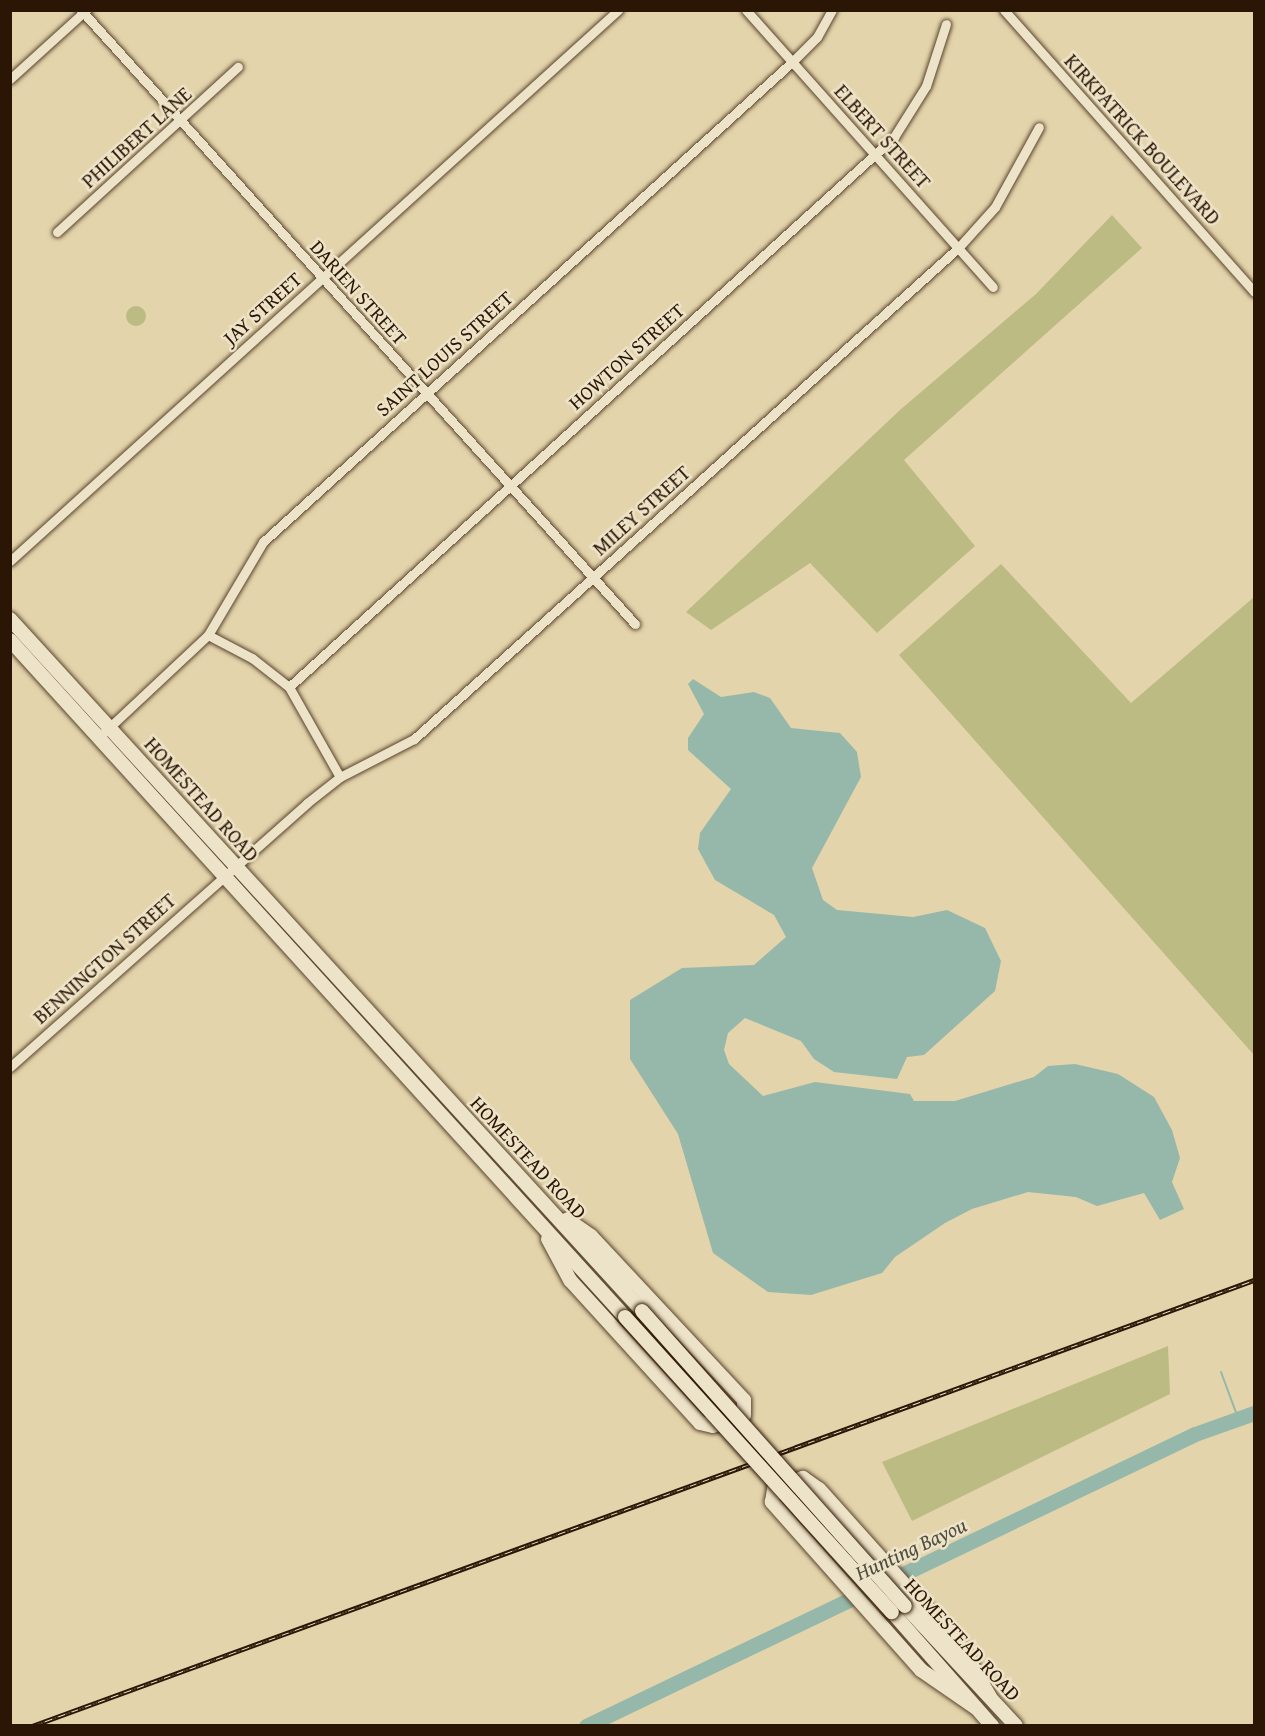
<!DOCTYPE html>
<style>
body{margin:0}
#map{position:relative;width:1265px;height:1736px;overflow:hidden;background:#e4d4ab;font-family:"Gentium Book Plus",serif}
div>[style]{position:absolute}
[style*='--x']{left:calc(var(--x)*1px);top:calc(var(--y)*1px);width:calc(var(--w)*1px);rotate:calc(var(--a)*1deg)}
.green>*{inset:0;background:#bcbb83}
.round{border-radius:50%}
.water>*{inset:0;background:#95b8aa}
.stream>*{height:2px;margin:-1px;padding:0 1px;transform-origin:1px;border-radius:1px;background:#95b8aa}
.river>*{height:15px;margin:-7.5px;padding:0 7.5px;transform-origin:7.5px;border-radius:7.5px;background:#95b8aa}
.roads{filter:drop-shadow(0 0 2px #59452e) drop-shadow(0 0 2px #59452e)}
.minor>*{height:9px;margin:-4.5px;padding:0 4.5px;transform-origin:4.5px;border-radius:4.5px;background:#ede3c8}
.secondary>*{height:14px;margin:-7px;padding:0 7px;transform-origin:7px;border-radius:7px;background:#ede3c8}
.rail>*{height:4.5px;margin-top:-2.25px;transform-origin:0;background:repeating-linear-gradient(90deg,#ede3c8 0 7px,#2b1504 0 14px);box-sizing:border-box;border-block:2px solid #2b1504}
.bridges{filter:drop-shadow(0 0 2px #2b1504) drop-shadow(0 0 2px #2b1504)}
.secondary-bridge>*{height:14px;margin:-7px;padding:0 7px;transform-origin:7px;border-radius:7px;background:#ede3c8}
span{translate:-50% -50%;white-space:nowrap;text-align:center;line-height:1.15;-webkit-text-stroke:5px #ede3c8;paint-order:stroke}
.street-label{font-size:20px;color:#2b1504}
.water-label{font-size:21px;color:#504e3e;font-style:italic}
.frame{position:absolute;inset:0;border:12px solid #2b1504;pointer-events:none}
</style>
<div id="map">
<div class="green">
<i style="clip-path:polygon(1112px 215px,1142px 248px,904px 460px,975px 546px,877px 633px,810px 563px,711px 630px,686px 612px,900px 410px,1036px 294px)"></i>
<i class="round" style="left:126px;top:306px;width:20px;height:20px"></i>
<i style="clip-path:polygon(1001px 564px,1131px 703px,1254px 597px,1254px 1055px,899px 655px)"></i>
<i style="clip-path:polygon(1168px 1346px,1170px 1394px,912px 1521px,882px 1462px)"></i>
</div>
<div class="water">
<i style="clip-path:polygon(693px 679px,721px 697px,754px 692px,770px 698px,791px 728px,840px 733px,857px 752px,861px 777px,812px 868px,823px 900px,837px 910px,913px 917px,947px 910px,985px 928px,1001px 961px,995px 991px,924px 1055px,907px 1057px,897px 1079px,834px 1072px,814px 1059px,801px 1041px,745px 1018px,728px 1033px,724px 1050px,729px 1064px,763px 1096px,815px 1082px,910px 1094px,914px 1101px,955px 1101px,1034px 1077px,1048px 1066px,1075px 1064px,1118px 1074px,1154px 1097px,1172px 1130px,1180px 1158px,1172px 1182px,1184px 1209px,1160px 1220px,1144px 1193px,1097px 1206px,1076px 1197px,1028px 1192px,972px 1209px,945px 1223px,895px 1257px,882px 1273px,811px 1295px,768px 1292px,713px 1253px,678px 1134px,630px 1059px,630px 1000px,682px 968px,754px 965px,786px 937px,774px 915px,715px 880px,698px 849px,700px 833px,731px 789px,688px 750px,688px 738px,704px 714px,688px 684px)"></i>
</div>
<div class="stream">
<i style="--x:1221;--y:1372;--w:49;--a:69.7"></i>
</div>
<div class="river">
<i style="--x:586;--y:1726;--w:675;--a:-25.62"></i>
<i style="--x:1195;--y:1434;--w:63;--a:-19.6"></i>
</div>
<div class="roads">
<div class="minor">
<i style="--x:81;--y:10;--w:827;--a:47.94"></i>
<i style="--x:746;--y:10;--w:371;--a:48.3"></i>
<i style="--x:1004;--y:10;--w:377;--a:48.4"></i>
<i style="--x:10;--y:79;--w:103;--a:-42.2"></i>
<i style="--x:57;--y:232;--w:245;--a:-42.4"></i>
<i style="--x:10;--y:561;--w:821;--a:-42.18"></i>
<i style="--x:208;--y:635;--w:50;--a:27.6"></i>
<i style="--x:252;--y:658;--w:47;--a:38.1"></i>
<i style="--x:289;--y:687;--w:103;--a:60.5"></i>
<i style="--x:289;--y:687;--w:818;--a:-42.27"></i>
<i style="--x:894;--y:137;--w:60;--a:-57.9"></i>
<i style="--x:926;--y:86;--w:65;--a:-72.1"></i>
<i style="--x:98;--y:738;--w:151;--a:-43.1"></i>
<i style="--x:208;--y:635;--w:108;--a:-59.4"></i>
<i style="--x:263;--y:542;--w:714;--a:-42.22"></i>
<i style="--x:792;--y:62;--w:35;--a:-45"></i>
<i style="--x:817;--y:37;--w:31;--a:-61"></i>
<i style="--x:10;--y:1067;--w:397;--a:-41.6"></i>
<i style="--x:307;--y:803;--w:42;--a:-38.2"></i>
<i style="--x:340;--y:777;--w:83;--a:-27.2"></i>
<i style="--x:414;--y:739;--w:734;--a:-42.07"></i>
<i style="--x:959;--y:247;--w:54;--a:-48"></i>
<i style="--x:995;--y:207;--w:91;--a:-61.2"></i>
</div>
<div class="secondary">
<i style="--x:10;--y:619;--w:937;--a:47.59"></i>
<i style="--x:10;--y:640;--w:915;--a:47.75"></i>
<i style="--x:548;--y:1239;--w:47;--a:61.8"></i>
<i style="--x:570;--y:1280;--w:193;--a:47.7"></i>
<i style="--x:700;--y:1423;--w:13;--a:13"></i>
<i style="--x:713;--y:1426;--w:33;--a:-20"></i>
<i style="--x:744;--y:1415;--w:15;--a:-90"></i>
<i style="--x:744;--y:1400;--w:224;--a:-133"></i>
<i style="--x:591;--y:1236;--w:29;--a:-145"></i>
<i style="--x:905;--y:1606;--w:163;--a:47.2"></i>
<i style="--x:892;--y:1612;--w:152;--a:48.7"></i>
<i style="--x:976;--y:1708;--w:67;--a:-145.4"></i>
<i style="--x:921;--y:1670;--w:225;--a:-131.6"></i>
<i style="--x:772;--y:1502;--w:13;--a:-81"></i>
<i style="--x:774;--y:1489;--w:31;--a:-21"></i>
<i style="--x:803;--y:1478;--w:19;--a:35"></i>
<i style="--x:819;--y:1489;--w:216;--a:48.2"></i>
<i style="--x:963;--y:1650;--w:54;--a:60.1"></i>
</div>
</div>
<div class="rail">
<i style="--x:32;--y:1726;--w:1301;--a:-20.05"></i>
</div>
<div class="bridges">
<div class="secondary-bridge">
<i style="--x:642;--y:1311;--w:395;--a:48.3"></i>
<i style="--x:625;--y:1317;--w:398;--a:47.9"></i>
</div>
</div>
<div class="street-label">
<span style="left:883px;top:136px;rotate:48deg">ELBERT STREET</span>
<span style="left:136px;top:137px;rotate:-42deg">PHILIBERT LANE</span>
<span style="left:1143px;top:139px;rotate:48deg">KIRKPATRICK BOULEVARD</span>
<span style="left:359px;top:292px;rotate:48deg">DARIEN STREET</span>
<span style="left:262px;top:308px;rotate:-42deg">JAY STREET</span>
<span style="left:444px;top:353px;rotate:-42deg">SAINT LOUIS STREET</span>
<span style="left:626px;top:356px;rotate:-42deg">HOWTON STREET</span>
<span style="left:641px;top:510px;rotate:-42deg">MILEY STREET</span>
<span style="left:202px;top:799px;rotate:48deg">HOMESTEAD ROAD</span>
<span style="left:104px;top:958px;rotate:-42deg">BENNINGTON STREET</span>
<span style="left:529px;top:1157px;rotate:47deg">HOMESTEAD ROAD</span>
<span style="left:963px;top:1639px;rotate:47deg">HOMESTEAD ROAD</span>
</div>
<div class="water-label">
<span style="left:911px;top:1549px;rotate:-25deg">Hunting Bayou</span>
</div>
<div class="frame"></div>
</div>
